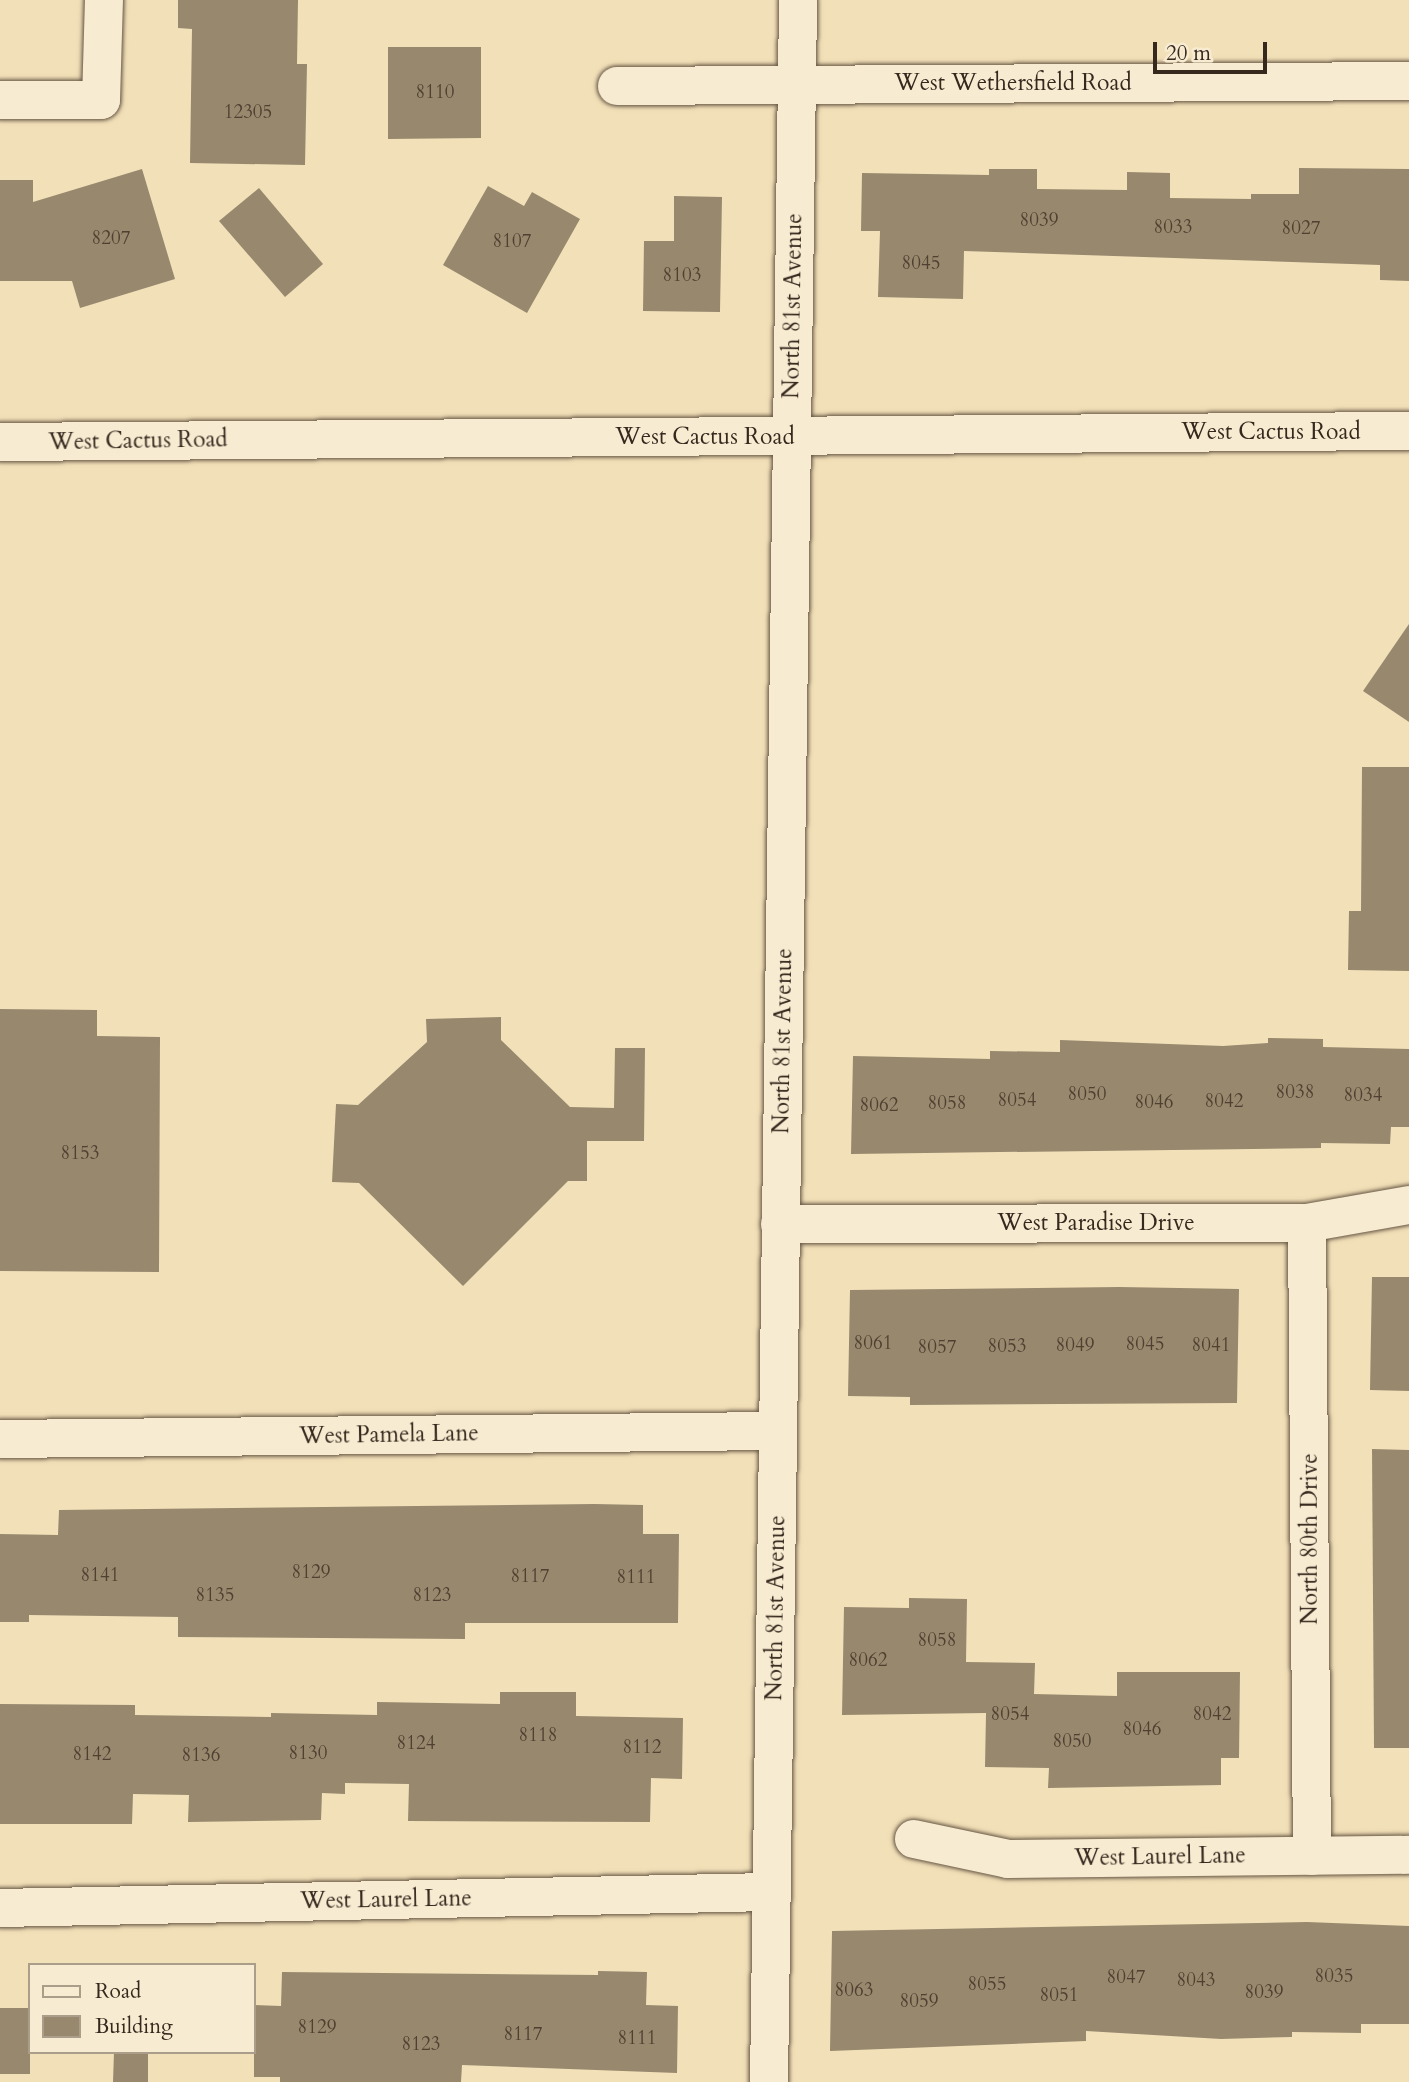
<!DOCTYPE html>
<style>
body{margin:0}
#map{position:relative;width:1409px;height:2082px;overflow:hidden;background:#f2e0b8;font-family:Cardo,serif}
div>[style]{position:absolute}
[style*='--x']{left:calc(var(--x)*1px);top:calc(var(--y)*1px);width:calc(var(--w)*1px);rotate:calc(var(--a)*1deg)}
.building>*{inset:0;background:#98886e}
.roads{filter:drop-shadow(0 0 2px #665644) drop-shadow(0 0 2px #665644)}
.minor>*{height:38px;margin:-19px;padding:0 19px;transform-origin:19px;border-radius:19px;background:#f7ebd1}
.secondary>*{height:38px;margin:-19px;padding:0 19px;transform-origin:19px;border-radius:19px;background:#f7ebd1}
span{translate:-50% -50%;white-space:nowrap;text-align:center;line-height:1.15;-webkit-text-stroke:7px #f7ebd1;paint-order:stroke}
.number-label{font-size:19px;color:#4f4032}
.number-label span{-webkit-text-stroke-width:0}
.street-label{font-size:23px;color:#37281e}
.legend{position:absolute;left:28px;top:1963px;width:228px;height:91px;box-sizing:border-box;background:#f7ebd1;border:2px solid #aa9d89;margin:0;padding:9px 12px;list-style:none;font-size:21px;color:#37281e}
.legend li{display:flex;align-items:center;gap:14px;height:35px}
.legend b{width:35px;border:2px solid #aa9d89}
.scale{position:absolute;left:1153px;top:42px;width:114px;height:32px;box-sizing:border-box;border:4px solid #37281e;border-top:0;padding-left:9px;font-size:21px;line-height:24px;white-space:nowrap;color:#37281e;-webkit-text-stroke:5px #f7ebd1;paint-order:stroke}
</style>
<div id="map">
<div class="building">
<i style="clip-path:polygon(178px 0,298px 0,297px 64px,307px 64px,305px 165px,190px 163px,192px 29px,178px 28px)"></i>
<i style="clip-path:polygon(388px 47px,481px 47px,481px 138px,388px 139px)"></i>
<i style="clip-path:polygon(1299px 168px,1409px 169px,1409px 281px,1380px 280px,1380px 265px,964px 251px,963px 299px,878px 297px,880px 231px,861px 231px,862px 173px,989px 175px,989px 169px,1037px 169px,1037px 189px,1127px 190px,1127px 172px,1170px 173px,1170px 198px,1251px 199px,1251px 194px,1299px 194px)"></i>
<i style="clip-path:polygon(142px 169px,175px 279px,80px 308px,72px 281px,0 281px,0 180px,33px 180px,33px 202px)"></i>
<i style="clip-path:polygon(488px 186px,524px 206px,532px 192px,580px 219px,527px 313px,443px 265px)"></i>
<i style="clip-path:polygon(259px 188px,323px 264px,285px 297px,219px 221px)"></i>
<i style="clip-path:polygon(674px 196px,722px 197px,720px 312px,643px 311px,644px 241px,674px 241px)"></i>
<i style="clip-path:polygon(1409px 624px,1409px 722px,1363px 691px)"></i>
<i style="clip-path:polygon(1362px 767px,1409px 767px,1409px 971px,1348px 970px,1349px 911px,1361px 911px)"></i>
<i style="clip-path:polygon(0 1009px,97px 1010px,97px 1036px,160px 1037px,159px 1272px,0 1271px)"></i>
<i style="clip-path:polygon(501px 1017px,501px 1040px,570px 1107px,614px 1108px,615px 1048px,645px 1048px,644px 1141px,587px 1141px,587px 1181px,568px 1181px,463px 1286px,359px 1183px,332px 1182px,336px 1104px,358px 1105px,427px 1042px,426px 1019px)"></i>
<i style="clip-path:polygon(1268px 1038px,1323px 1039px,1323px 1047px,1409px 1049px,1409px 1127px,1391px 1127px,1390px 1144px,1321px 1143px,1321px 1148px,851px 1154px,853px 1056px,990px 1059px,990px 1051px,1060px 1052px,1060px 1040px,1223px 1046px,1268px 1043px)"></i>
<i style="clip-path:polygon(1372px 1277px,1409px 1277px,1409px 1391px,1370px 1390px)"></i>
<i style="clip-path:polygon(1119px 1287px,1239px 1289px,1237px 1403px,910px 1405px,910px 1397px,848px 1396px,850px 1290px)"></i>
<i style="clip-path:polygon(1372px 1449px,1409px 1450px,1409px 1748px,1374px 1748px)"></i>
<i style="clip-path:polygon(594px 1504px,643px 1505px,643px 1534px,679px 1534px,678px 1623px,465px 1623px,465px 1639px,178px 1637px,178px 1617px,29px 1615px,29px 1622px,0 1622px,0 1534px,58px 1535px,59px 1510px)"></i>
<i style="clip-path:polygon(909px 1598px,967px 1599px,966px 1662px,1035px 1663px,1034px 1694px,1117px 1696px,1117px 1672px,1240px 1672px,1239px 1758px,1221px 1758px,1221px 1785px,1048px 1788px,1049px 1768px,985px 1767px,986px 1713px,842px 1715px,844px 1607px,909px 1608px)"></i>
<i style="clip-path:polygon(500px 1692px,576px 1692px,576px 1716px,683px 1718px,682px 1779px,651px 1778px,650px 1822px,408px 1821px,409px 1784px,345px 1783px,345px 1794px,322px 1793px,321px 1820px,188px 1822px,189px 1795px,133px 1794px,132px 1824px,0 1824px,0 1704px,135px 1705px,135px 1715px,271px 1717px,271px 1713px,377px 1715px,377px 1702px,500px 1704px)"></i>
<i style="clip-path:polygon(1307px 1922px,1409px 1926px,1409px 2024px,1361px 2024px,1361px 2033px,1292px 2032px,1292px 2037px,1221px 2039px,1086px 2031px,1086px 2041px,830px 2051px,832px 1931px)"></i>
<i style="clip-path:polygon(598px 1971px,647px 1972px,646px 2005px,678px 2006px,677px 2073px,462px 2065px,461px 2082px,280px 2082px,280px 2077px,254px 2077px,254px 2005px,281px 2006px,282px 1972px,598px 1975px)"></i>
<i style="clip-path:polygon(0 2008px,30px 2008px,30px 2074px,0 2074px)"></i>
<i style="clip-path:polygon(114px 2052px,148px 2052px,148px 2082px,113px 2082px)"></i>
</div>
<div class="roads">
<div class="minor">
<i style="--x:617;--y:86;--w:792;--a:-0.36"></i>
<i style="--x:0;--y:100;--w:101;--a:0"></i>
<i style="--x:101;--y:100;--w:100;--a:-88.3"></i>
<i style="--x:1307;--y:1223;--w:633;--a:89.55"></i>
<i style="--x:780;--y:1224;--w:527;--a:-0.11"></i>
<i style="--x:1307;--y:1223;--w:104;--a:-10"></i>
<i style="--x:0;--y:1439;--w:778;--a:-0.59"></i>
<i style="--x:914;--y:1839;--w:96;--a:12"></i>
<i style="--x:1008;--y:1859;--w:401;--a:-0.6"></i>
<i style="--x:0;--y:1908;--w:772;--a:-1.19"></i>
<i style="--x:769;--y:2082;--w:2082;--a:-89.2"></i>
</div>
<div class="secondary">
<i style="--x:0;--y:442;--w:1409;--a:-0.45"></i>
</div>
</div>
<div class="number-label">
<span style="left:435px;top:93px">8110</span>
<span style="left:248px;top:113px">12305</span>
<span style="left:1039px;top:221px">8039</span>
<span style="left:1173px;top:228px">8033</span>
<span style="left:1301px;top:229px">8027</span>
<span style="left:111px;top:239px">8207</span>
<span style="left:512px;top:242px">8107</span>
<span style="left:921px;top:264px">8045</span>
<span style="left:682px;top:276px">8103</span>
<span style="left:1295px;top:1093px">8038</span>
<span style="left:1087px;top:1095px">8050</span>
<span style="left:1363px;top:1096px">8034</span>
<span style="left:1017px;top:1101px">8054</span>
<span style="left:1224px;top:1102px">8042</span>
<span style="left:1154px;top:1103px">8046</span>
<span style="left:947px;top:1104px">8058</span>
<span style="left:879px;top:1106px">8062</span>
<span style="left:80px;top:1154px">8153</span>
<span style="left:873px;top:1344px">8061</span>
<span style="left:1145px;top:1345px">8045</span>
<span style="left:1075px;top:1346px">8049</span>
<span style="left:1211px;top:1346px">8041</span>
<span style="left:1007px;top:1347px">8053</span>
<span style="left:937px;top:1348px">8057</span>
<span style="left:311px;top:1573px">8129</span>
<span style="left:100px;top:1576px">8141</span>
<span style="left:530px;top:1577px">8117</span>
<span style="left:636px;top:1578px">8111</span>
<span style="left:215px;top:1596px">8135</span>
<span style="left:432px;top:1596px">8123</span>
<span style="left:937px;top:1641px">8058</span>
<span style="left:868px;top:1661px">8062</span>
<span style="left:1010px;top:1715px">8054</span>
<span style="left:1212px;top:1715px">8042</span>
<span style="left:1142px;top:1730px">8046</span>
<span style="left:538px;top:1736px">8118</span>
<span style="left:1072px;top:1742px">8050</span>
<span style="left:416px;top:1744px">8124</span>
<span style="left:642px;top:1748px">8112</span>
<span style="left:308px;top:1754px">8130</span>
<span style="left:92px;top:1755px">8142</span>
<span style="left:201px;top:1756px">8136</span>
<span style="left:1334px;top:1977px">8035</span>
<span style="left:1126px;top:1978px">8047</span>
<span style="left:1196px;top:1981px">8043</span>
<span style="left:987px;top:1985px">8055</span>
<span style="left:854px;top:1991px">8063</span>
<span style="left:1264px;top:1993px">8039</span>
<span style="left:1059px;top:1996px">8051</span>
<span style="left:919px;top:2002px">8059</span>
<span style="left:317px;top:2028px">8129</span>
<span style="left:523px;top:2035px">8117</span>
<span style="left:637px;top:2039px">8111</span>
<span style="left:421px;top:2045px">8123</span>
</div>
<div class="street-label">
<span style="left:1013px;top:83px">West Wethersfield Road</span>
<span style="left:793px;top:306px;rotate:-89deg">North 81st Avenue</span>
<span style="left:1271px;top:432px">West Cactus Road</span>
<span style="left:705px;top:437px">West Cactus Road</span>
<span style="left:138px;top:441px;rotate:-1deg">West Cactus Road</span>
<span style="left:783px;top:1041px;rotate:-89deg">North 81st Avenue</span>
<span style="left:1096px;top:1223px">West Paradise Drive</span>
<span style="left:389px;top:1435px;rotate:-1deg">West Pamela Lane</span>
<span style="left:1310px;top:1539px;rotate:-90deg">North 80th Drive</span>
<span style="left:776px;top:1608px;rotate:-89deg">North 81st Avenue</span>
<span style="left:1160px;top:1857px;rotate:-1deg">West Laurel Lane</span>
<span style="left:386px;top:1900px;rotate:-1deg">West Laurel Lane</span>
</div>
<ul class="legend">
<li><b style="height:9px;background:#f7ebd1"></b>Road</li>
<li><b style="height:19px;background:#98886e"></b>Building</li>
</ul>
<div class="scale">20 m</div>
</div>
